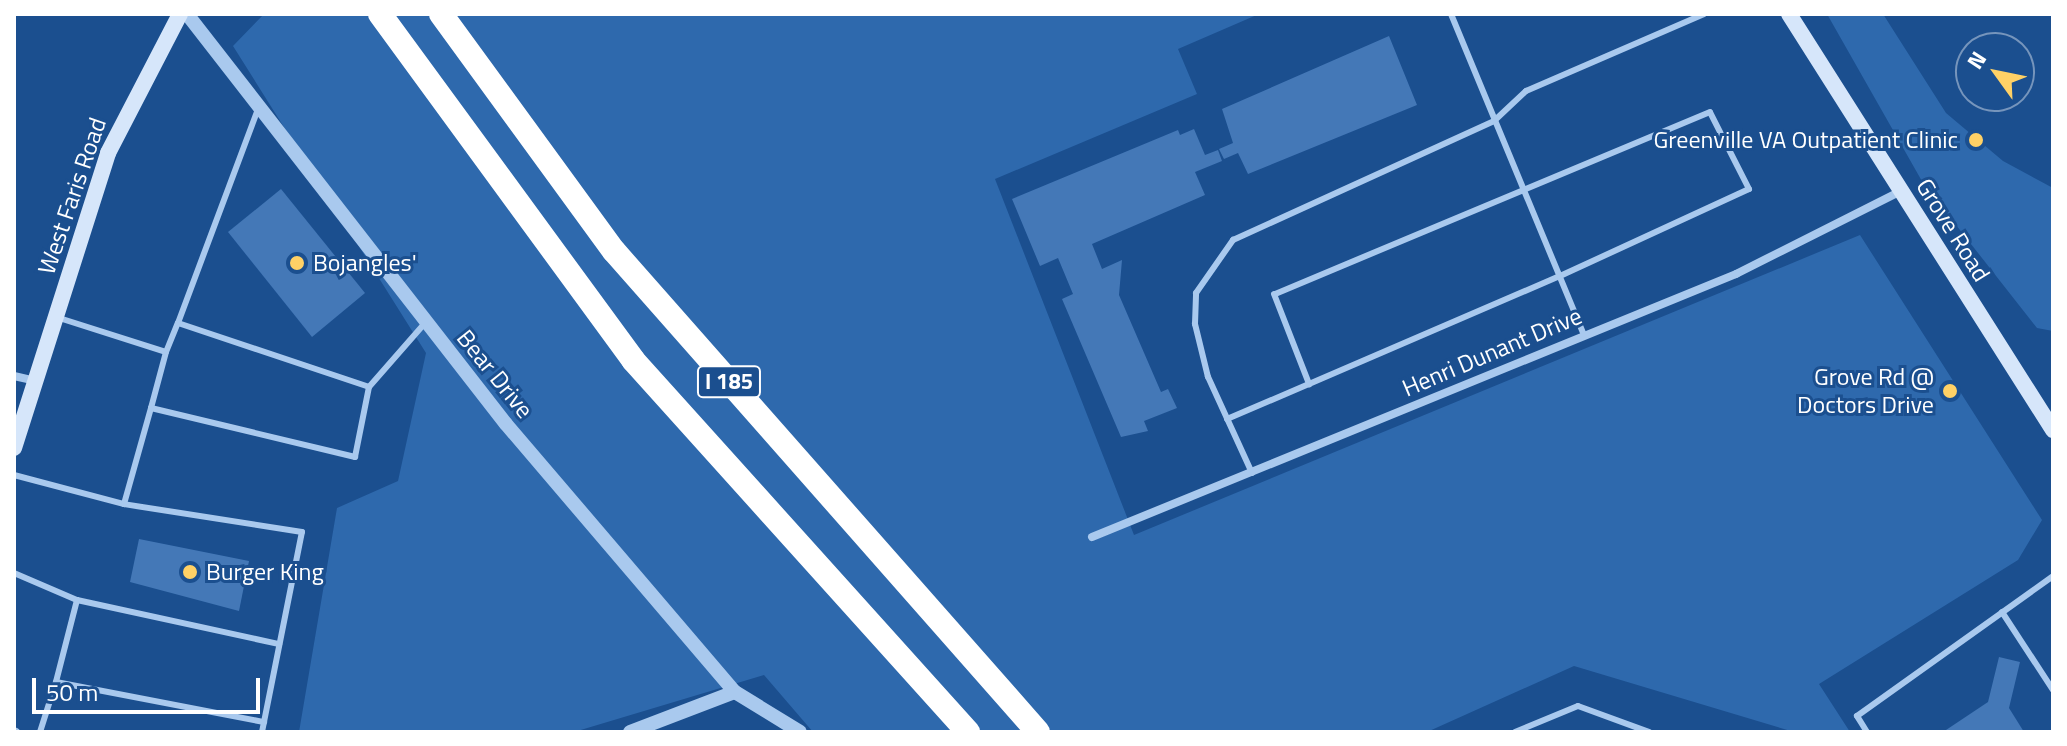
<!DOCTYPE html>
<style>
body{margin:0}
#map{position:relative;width:2067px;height:746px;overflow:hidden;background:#1b4f8f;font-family:"Titillium Web",sans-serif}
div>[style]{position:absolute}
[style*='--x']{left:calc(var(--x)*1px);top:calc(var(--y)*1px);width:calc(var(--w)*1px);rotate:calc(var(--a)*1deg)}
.green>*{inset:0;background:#2e69ad}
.building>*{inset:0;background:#4478b7}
.service>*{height:6px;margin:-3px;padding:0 3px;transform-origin:3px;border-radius:3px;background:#a9c9ee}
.minor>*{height:8px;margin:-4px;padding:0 4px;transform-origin:4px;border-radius:4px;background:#a9c9ee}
.tertiary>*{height:14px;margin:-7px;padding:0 7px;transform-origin:7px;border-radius:7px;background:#a9c9ee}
.secondary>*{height:16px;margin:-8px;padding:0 8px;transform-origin:8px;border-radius:8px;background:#d6e6fa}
.motorway>*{height:24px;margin:-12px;padding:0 12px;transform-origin:12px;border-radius:12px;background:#fff}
.dots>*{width:22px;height:22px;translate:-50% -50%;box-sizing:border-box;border:4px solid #1b4f8f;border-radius:50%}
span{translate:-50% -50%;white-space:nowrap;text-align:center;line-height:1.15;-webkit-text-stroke:6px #1b4f8f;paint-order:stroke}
.shield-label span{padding:2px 6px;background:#1b4f8f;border:2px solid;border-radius:6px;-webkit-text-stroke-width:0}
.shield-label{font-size:22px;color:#fff;font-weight:700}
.poi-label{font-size:24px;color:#fff}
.right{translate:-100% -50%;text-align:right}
.left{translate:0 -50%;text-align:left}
.street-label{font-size:24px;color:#fff}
.frame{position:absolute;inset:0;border:16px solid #fff;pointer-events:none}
.north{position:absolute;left:1955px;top:32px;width:80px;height:80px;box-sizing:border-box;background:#1b4f8f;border:2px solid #7695bc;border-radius:50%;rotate:303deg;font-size:22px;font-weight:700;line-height:32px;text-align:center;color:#fff}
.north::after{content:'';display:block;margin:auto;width:28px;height:36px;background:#ffd166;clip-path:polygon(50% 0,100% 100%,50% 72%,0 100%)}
.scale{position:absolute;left:32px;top:678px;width:228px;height:36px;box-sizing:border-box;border:4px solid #fff;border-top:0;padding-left:10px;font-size:24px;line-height:28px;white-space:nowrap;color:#fff;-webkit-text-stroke:6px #1b4f8f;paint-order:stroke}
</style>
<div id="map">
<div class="green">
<i style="clip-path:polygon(264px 14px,1259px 14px,1178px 49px,1197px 94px,995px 179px,1134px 535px,1860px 235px,2042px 520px,2018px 560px,1819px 684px,1850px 732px,1794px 732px,1574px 666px,1427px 732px,813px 732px,764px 675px,574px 732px,299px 732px,337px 508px,398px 481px,426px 353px,233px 46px)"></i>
<i style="clip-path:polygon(1827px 14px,1883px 14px,1946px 113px,2003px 161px,2053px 188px,2053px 331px,2037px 328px,1923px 183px)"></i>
</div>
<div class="building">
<i style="clip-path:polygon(1389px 36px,1417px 105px,1248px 174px,1238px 153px,1224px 159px,1219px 149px,1233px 143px,1222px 109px)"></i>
<i style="clip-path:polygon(1194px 129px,1205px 155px,1218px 150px,1222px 161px,1195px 172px,1205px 195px,1092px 244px,1102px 269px,1122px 260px,1119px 295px,1161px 392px,1168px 389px,1177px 408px,1144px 421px,1148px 431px,1121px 437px,1062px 299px,1073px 294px,1058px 258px,1040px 266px,1012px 199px,1178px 130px,1180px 135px)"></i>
<i style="clip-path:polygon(281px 189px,365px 293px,312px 337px,228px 232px)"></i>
<i style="clip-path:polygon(139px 539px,249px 561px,239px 611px,130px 582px)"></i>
<i style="clip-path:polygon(1999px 657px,2020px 662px,2009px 708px,2024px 732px,1943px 732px,1988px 702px)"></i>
</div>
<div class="service">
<i style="--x:1451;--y:14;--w:347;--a:67.5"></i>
<i style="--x:56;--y:317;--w:115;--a:17.7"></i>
<i style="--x:166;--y:352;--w:31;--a:-68"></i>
<i style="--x:178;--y:323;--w:201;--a:18.5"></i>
<i style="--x:369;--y:387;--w:85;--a:-48.8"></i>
<i style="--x:178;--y:323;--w:228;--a:-69.5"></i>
<i style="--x:151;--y:408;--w:58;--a:-75"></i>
<i style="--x:1227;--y:419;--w:89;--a:-23.1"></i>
<i style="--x:1309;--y:384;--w:273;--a:-23.3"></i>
<i style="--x:1560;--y:276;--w:208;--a:-24.7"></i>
<i style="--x:1749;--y:189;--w:86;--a:-116.9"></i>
<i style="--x:1710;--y:112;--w:472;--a:157.3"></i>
<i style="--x:1274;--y:294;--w:97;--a:68.7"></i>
<i style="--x:1252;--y:473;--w:106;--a:-114.6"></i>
<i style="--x:1208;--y:377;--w:55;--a:-103.8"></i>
<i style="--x:1195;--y:324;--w:31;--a:-88"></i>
<i style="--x:1196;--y:293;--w:65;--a:-55.1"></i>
<i style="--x:1233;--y:240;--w:287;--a:-24.5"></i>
<i style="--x:1494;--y:121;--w:44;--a:-43.2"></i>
<i style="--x:1526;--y:91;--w:194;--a:-23.4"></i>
<i style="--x:14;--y:475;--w:114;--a:14.8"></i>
<i style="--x:14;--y:573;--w:69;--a:23.2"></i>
<i style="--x:77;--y:600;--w:85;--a:104.4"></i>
<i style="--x:56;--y:682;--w:212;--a:10.9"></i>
<i style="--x:77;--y:600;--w:207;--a:12.3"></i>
<i style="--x:2002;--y:612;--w:93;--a:56.8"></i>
<i style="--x:40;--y:732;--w:52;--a:-72.3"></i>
<i style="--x:262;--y:732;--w:204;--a:-78.7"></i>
<i style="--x:302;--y:532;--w:180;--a:-171.1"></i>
<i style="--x:124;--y:504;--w:100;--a:-74.3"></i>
<i style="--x:151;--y:408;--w:210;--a:13.5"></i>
<i style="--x:355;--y:457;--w:71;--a:-78.7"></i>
<i style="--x:1515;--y:732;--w:68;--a:-22.4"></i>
<i style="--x:1578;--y:706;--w:76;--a:20.1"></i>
<i style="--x:1867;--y:732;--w:19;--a:-122"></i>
<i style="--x:1857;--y:716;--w:241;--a:-35.5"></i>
</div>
<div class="minor">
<i style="--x:14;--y:376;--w:22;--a:13"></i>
<i style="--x:1092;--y:537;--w:696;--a:-22.21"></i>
<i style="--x:1736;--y:274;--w:185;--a:-26.7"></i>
<i style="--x:14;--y:731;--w:2;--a:27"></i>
</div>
<div class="tertiary">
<i style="--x:187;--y:14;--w:519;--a:52.12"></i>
<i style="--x:506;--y:424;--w:353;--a:49.5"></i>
<i style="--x:735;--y:692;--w:76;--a:31.6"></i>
<i style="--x:630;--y:732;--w:112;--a:-20.9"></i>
</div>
<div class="secondary">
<i style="--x:1789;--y:14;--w:493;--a:57.6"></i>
<i style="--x:14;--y:448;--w:310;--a:-72.3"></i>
<i style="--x:108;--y:153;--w:157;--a:-62.6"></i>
</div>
<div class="motorway">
<i style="--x:380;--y:14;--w:429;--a:53.8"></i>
<i style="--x:633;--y:360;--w:501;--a:48"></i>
<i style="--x:441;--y:14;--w:293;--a:53.9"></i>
<i style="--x:614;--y:251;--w:641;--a:48.6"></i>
</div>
<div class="dots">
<i style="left:1976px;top:140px;background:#ffd166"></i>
<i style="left:297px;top:263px;background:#ffd166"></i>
<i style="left:1950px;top:391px;background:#ffd166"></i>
<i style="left:190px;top:572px;background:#ffd166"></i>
</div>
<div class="shield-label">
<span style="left:729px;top:382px">I 185</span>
</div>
<div class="poi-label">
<span class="right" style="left:1958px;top:140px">Greenville VA Outpatient Clinic</span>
<span class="left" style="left:313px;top:263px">Bojangles'</span>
<span class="right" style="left:1934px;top:391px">Grove Rd @<br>Doctors Drive</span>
<span class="left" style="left:206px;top:572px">Burger King</span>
</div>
<div class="street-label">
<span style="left:72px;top:196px;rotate:-71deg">West Faris Road</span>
<span style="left:1953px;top:230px;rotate:58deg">Grove Road</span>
<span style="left:1492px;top:352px;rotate:-23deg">Henri Dunant Drive</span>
<span style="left:495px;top:374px;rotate:51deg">Bear Drive</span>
</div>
<div class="frame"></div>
<div class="north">N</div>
<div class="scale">50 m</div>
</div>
